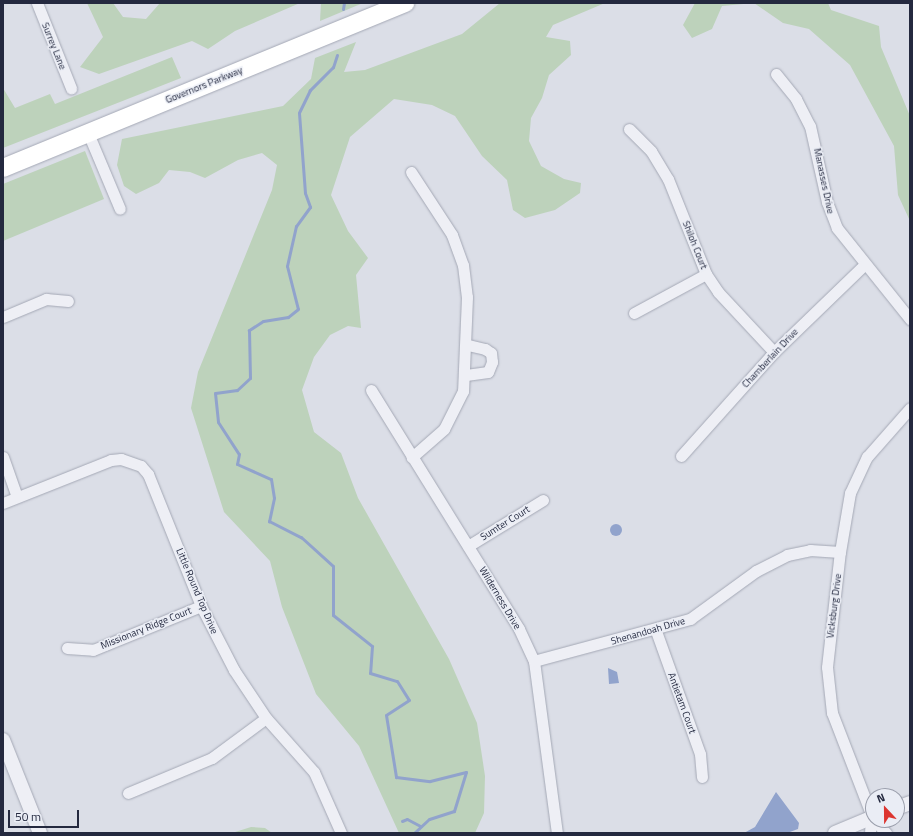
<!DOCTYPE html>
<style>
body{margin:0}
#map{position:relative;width:913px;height:836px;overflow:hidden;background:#dbdee7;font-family:"Titillium Web",sans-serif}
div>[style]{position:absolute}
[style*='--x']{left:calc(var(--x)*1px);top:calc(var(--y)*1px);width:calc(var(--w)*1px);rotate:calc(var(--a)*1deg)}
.green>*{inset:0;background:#bdd2bb}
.water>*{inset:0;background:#91a3cc}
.round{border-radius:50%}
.stream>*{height:3px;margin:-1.5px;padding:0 1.5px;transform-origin:1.5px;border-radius:1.5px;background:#91a3cc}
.roads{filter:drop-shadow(0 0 1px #a4a8b5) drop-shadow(0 0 1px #a4a8b5)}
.minor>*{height:11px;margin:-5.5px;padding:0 5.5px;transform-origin:5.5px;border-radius:5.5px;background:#eeeff5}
.tertiary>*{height:14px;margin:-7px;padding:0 7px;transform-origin:7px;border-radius:7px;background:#eeeff5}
.primary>*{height:18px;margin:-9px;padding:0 9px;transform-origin:9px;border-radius:9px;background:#fff}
span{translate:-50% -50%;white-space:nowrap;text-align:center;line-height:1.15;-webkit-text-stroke:3px #eaedf5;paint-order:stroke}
.street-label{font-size:10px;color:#24293f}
.frame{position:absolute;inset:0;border:4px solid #24293f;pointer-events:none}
.north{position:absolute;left:865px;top:788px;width:40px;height:40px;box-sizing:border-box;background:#eaedf5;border:1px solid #9b9fac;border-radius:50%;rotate:338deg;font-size:11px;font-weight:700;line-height:16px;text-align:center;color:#24293f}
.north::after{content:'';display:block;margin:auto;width:14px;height:18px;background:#dc3530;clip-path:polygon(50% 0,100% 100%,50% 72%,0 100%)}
.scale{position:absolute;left:8px;top:810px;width:71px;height:18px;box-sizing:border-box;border:2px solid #24293f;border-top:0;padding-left:5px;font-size:12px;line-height:14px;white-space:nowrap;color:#24293f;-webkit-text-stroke:3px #eaedf5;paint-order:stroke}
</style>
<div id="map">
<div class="green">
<i style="clip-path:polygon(87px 3px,113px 3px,123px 17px,146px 19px,160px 3px,300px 3px,235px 31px,208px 49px,192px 41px,99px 74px,80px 67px,103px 37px)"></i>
<i style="clip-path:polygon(321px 3px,363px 3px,320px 21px)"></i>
<i style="clip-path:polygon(500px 3px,605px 3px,553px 25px,546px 37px,570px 41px,571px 55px,549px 75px,542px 98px,531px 118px,529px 141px,541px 166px,564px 179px,581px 183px,580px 193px,555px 210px,525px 218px,513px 210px,507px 180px,482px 156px,455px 116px,432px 105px,394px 99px,350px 137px,331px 195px,348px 231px,368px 258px,356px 275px,361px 328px,348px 326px,330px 335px,314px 357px,302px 390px,314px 432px,341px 453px,358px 498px,449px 659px,477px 723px,485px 776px,484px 813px,475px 833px,399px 833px,359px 746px,316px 694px,282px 607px,270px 561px,224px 512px,191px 408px,198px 372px,272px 190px,277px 165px,262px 153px,238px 160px,205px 178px,190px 172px,169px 170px,159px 183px,136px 194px,124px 186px,117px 165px,122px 139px,283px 106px,311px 79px,315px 58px,356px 42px,344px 72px,365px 70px,462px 34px)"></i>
<i style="clip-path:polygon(695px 3px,828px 3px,831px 10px,879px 26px,881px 47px,910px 116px,910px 221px,898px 195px,894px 146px,850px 65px,809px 29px,783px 23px,754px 3px,722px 6px,712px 29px,692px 38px,683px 25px)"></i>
<i style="clip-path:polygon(172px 57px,181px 78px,3px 148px,3px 88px,15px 108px,50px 94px,55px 104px)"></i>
<i style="clip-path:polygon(85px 151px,104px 199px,3px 241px,3px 184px)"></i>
<i style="clip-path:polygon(251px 827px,265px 828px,272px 833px,232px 833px)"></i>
</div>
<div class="water">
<i class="round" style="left:610px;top:524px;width:12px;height:12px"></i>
<i style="clip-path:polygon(608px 668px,617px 672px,619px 683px,609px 684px)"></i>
<i style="clip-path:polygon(776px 792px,799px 823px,798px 829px,787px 833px,744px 833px,755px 827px)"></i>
</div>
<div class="stream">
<i style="--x:343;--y:9;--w:6;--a:-81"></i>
<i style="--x:337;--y:55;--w:13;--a:108"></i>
<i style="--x:333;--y:67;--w:33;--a:135"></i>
<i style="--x:310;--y:90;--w:25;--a:116"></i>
<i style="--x:299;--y:113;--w:80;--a:85.7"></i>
<i style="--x:305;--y:193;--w:15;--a:70"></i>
<i style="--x:310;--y:207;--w:24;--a:126"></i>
<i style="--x:296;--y:226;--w:41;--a:102.7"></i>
<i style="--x:287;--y:266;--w:44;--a:75.7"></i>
<i style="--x:298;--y:309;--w:13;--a:141"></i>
<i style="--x:288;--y:317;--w:25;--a:171"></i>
<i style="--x:263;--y:321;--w:17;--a:147"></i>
<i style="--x:249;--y:330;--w:48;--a:88.8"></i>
<i style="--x:250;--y:378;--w:18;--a:137"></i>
<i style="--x:237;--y:390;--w:22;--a:172"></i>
<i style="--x:215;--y:393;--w:29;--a:84"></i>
<i style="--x:218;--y:422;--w:38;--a:57"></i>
<i style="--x:239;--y:454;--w:10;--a:101"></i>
<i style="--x:237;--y:464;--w:37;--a:24"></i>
<i style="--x:271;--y:479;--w:19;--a:81"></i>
<i style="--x:274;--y:498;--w:24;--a:102"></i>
<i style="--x:269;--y:521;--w:36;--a:27"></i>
<i style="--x:301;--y:537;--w:43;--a:42.2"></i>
<i style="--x:333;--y:566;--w:49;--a:90"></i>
<i style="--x:333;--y:615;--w:50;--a:38.5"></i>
<i style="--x:372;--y:646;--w:27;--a:94"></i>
<i style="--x:370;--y:673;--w:28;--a:17"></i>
<i style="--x:397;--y:681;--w:22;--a:58"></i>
<i style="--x:409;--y:700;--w:27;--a:147"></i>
<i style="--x:386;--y:715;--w:63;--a:80.8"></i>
<i style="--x:396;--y:777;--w:34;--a:7"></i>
<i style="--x:430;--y:781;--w:37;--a:-14"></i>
<i style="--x:466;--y:772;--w:41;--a:107.1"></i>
<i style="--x:454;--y:811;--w:26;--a:162"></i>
<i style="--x:429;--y:819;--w:21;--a:137"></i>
<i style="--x:402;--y:821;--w:5;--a:-22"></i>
<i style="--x:407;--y:819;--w:15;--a:28"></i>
</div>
<div class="roads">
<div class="minor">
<i style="--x:37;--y:3;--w:92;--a:68.2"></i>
<i style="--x:776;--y:74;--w:32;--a:51"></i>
<i style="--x:796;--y:99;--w:30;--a:63"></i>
<i style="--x:810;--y:126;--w:78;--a:77.4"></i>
<i style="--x:827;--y:202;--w:28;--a:69"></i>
<i style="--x:837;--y:228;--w:117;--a:51.3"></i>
<i style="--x:629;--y:129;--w:31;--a:45"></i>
<i style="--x:651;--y:151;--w:33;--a:59"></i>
<i style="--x:668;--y:179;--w:102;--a:68.2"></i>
<i style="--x:706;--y:274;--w:22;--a:56"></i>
<i style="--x:718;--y:292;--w:82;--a:47"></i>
<i style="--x:88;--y:133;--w:82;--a:67.2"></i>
<i style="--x:411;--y:172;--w:75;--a:56.9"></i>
<i style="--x:452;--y:235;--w:32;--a:70"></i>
<i style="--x:463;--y:265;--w:32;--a:83"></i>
<i style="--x:467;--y:297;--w:94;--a:92.4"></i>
<i style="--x:463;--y:391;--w:42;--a:116.6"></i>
<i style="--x:444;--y:429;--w:43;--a:138.8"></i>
<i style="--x:634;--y:313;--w:82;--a:-28.4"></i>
<i style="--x:3;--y:317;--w:47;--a:-22.7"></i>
<i style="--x:46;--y:299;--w:22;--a:5"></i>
<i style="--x:466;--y:375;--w:22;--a:-8"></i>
<i style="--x:488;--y:372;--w:11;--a:-68"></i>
<i style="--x:492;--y:362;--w:9;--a:-96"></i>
<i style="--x:491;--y:353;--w:7;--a:-146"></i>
<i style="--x:485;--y:349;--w:18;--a:-167"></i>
<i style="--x:371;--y:390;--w:281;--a:58.2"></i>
<i style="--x:519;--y:629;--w:35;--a:65"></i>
<i style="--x:534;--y:661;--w:174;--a:82.4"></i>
<i style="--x:681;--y:456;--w:140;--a:-48.2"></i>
<i style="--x:774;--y:352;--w:125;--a:-44"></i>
<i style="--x:3;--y:457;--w:42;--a:70.7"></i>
<i style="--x:3;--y:503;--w:116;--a:-21.7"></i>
<i style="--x:111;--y:460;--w:10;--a:-6"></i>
<i style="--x:121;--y:459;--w:21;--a:19"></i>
<i style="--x:141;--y:466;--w:11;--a:49"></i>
<i style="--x:148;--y:474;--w:142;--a:68.1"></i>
<i style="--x:201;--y:606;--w:72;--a:62.7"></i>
<i style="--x:234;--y:670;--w:58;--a:56.3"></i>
<i style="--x:266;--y:718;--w:72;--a:48.4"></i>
<i style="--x:314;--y:772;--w:67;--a:66.1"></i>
<i style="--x:468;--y:546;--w:88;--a:-31.5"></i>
<i style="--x:656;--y:631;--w:131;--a:70.3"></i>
<i style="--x:700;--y:754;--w:23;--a:85"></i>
<i style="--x:67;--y:648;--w:26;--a:4"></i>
<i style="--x:93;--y:650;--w:117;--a:-22.2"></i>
<i style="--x:534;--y:661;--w:162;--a:-15.1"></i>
<i style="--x:690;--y:619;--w:82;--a:-36"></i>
<i style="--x:756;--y:571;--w:35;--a:-27"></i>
<i style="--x:787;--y:555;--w:24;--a:-12"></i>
<i style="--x:810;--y:550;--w:30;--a:4"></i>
<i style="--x:128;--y:793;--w:91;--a:-22.6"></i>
<i style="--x:212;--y:758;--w:67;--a:-36.5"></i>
<i style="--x:873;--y:819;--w:114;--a:-111.1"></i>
<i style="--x:832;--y:713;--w:46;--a:-96.2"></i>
<i style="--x:827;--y:667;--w:116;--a:-83.6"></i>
<i style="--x:840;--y:552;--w:60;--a:-80.4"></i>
<i style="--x:850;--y:493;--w:40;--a:-65"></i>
<i style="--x:867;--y:457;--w:65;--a:-48.7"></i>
<i style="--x:874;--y:820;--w:18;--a:47"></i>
<i style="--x:870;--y:833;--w:15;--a:-86"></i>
</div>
<div class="tertiary">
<i style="--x:3;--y:740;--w:100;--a:68.3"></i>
<i style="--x:897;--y:808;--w:14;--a:-21"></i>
<i style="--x:835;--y:833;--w:41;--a:-22.8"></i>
</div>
<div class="primary">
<i style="--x:3;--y:168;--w:435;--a:-22.3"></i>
</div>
</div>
<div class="street-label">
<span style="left:54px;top:46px;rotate:68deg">Surrey Lane</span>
<span style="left:204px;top:85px;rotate:-22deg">Governors Parkway</span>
<span style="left:824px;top:181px;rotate:78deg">Manasses Drive</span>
<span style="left:695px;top:245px;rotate:68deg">Shiloh Court</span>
<span style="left:770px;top:358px;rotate:-47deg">Chamberlain Drive</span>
<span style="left:505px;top:523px;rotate:-32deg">Sumter Court</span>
<span style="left:197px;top:591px;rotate:67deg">Little Round Top Drive</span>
<span style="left:500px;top:598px;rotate:59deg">Wilderness Drive</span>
<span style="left:834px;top:606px;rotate:-83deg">Vicksburg Drive</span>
<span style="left:146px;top:628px;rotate:-22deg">Missionary Ridge Court</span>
<span style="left:648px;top:631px;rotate:-16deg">Shenandoah Drive</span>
<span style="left:682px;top:703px;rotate:70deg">Antietam Court</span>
</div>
<div class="frame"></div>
<div class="north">N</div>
<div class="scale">50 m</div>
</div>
